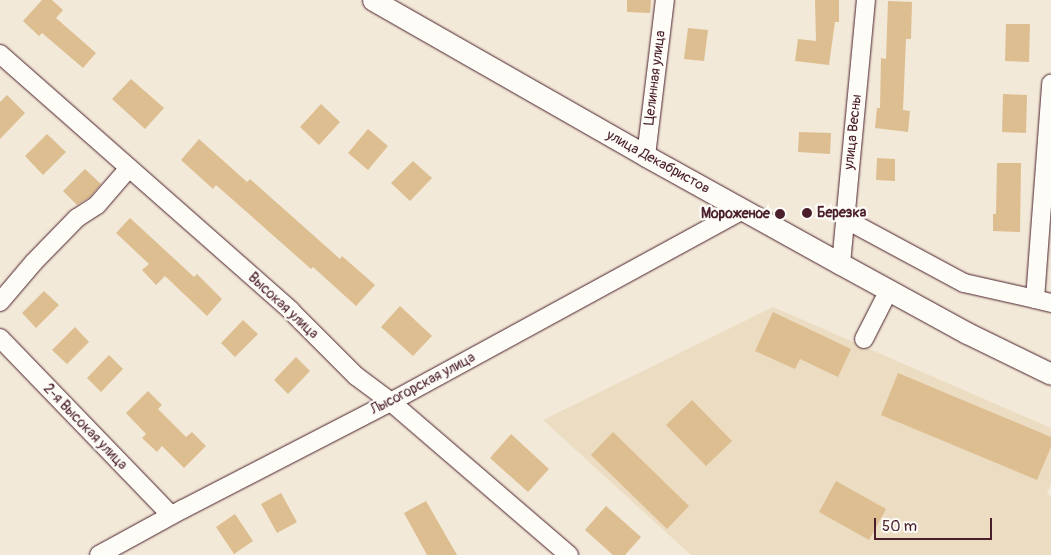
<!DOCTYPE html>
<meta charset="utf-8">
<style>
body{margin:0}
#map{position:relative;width:1051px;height:555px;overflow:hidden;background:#f3e9d8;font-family:Pangolin,sans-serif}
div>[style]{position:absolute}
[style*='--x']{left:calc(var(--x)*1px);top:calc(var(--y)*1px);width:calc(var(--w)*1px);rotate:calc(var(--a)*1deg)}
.built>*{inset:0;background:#ecdcc2}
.building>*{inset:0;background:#ddbe90}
.roads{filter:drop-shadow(0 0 1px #4a1f2b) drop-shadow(0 0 1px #4a1f2b)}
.minor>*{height:18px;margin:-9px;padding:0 9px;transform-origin:9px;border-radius:9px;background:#fdfcf7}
.major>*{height:21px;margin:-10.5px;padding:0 10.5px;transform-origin:10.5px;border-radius:10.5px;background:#fdfcf7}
.dots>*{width:14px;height:14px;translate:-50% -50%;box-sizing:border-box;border:2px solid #fdfcf7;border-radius:50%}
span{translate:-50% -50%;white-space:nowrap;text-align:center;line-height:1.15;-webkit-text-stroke:4.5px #fdfcf7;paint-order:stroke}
.street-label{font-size:14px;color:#4a1f2b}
.poi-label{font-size:14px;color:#4a1f2b;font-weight:700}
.left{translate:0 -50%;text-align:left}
.right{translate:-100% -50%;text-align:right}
.scale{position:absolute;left:874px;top:518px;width:118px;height:22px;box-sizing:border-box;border:2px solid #4a1f2b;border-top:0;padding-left:6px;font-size:15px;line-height:18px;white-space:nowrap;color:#4a1f2b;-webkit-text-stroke:4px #fdfcf7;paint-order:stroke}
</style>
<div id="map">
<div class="built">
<i style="clip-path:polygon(773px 307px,1051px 428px,1051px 484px,1047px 493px,1051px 497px,1051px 555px,691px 555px,543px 420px)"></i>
</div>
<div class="building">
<i style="clip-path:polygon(42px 0,52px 0,63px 10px,56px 18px,96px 53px,83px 68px,42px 33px,39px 36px,23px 21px)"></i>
<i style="clip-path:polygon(627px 0,651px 0,650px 13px,627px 12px)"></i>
<i style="clip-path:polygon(815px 0,839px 0,839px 22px,835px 22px,829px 65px,795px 61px,798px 39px,816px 41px)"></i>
<i style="clip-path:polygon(888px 1px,912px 2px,911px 39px,906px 39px,903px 110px,910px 111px,908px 132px,875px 128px,877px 108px,880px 108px,881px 58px,886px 59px)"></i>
<i style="clip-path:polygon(1006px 24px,1030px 24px,1029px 62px,1005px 61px)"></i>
<i style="clip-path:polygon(688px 28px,708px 30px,704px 61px,684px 59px)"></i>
<i style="clip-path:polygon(131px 79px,164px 108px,145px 129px,112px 99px)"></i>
<i style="clip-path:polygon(1003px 94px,1027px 95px,1026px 133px,1002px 132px)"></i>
<i style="clip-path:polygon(7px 95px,25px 113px,0 139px,0 102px)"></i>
<i style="clip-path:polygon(321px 104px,340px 122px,319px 145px,300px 127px)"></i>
<i style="clip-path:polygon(368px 129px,388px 146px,368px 170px,348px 153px)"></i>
<i style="clip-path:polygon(799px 132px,831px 133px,830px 154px,798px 152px)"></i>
<i style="clip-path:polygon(47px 134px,66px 152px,43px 175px,25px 156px)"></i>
<i style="clip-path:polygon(199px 139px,247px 182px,250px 179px,340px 259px,342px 256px,375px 285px,356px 306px,313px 267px,311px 269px,216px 185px,213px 189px,181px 160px)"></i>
<i style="clip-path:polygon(877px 158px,895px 159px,895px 181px,876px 180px)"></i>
<i style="clip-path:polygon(413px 161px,432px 178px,410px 201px,391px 183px)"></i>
<i style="clip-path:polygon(997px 163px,1021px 163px,1020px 232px,993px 231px,993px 214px,996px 214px)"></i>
<i style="clip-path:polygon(85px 169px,101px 184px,90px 197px,77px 205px,63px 191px)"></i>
<i style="clip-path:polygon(130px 218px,194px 277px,197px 274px,222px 299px,207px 316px,165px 276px,156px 285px,142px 270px,149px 264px,116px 233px)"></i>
<i style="clip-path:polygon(44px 291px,59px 305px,36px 328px,22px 313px)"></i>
<i style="clip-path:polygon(400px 306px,432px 336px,413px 356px,381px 327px)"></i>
<i style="clip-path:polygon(773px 312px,851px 349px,838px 377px,800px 359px,795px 369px,755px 351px)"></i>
<i style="clip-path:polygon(243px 320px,258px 334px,235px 357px,221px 343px)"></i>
<i style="clip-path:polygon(75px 327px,89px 342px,67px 364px,52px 350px)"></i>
<i style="clip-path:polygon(109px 355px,123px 369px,101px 392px,87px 378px)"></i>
<i style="clip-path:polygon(296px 357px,310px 371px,288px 394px,274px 380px)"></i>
<i style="clip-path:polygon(898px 373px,1051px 437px,1051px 447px,1037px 480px,881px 415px)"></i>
<i style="clip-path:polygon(148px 391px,162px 405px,158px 409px,186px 437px,192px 432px,206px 446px,184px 468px,162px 446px,157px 452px,142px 438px,146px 434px,126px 413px)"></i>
<i style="clip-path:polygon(692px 400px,732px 441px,706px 466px,666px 425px)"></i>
<i style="clip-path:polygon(613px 432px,689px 506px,667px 529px,591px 455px)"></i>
<i style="clip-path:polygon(511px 434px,549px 469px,528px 492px,490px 458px)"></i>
<i style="clip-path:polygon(836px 481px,886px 509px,869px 540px,819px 512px)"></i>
<i style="clip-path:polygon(281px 493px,297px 522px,277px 533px,261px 504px)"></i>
<i style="clip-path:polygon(426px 501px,457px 555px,427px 555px,404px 513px)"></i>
<i style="clip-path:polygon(606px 506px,641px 537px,625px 555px,613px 555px,585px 530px)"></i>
<i style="clip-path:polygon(235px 514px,253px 541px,234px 554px,216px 527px)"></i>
</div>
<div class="roads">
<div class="minor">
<i style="--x:0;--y:54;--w:388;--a:41.4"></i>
<i style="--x:291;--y:311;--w:92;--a:45"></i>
<i style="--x:356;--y:376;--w:44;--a:36.6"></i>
<i style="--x:391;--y:402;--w:235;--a:40.7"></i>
<i style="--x:646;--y:156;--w:157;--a:-83.1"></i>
<i style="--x:845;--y:219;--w:135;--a:28.3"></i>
<i style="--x:964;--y:283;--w:73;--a:12.7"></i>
<i style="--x:1035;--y:299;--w:216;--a:-85.7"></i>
<i style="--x:841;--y:264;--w:265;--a:-84.6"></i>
<i style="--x:1035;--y:299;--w:16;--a:14"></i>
<i style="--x:0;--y:302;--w:52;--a:-49.6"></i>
<i style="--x:34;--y:262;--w:62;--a:-45.7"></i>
<i style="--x:77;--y:218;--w:24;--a:-33"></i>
<i style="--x:97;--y:205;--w:49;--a:-49.1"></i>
<i style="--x:0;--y:338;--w:246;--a:46"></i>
<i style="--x:864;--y:339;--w:55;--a:-63"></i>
<i style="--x:99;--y:555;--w:96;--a:-28.7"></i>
<i style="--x:183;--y:509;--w:242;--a:-27.3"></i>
<i style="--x:398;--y:398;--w:394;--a:-28.6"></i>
</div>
<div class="major">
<i style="--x:373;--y:0;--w:314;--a:29.7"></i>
<i style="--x:646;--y:156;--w:223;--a:29"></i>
<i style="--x:841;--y:264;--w:144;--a:28.7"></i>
<i style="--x:967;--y:333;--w:93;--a:26"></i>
</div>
</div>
<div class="dots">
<i style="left:807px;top:213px;background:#4a1f2b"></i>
<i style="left:780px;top:214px;background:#4a1f2b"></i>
</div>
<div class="street-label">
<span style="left:655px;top:78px;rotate:-83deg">Целинная улица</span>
<span style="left:853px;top:132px;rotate:-84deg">улица Весны</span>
<span style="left:658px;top:162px;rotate:29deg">улица Декабристов</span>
<span style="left:283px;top:306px;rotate:43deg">Высокая улица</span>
<span style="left:423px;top:384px;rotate:-28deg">Лысогорская улица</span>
<span style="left:85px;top:427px;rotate:46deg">2-я Высокая улица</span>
</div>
<div class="poi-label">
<span class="left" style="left:817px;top:213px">Березка</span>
<span class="right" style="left:770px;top:214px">Мороженое</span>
</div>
<div class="scale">50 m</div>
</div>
